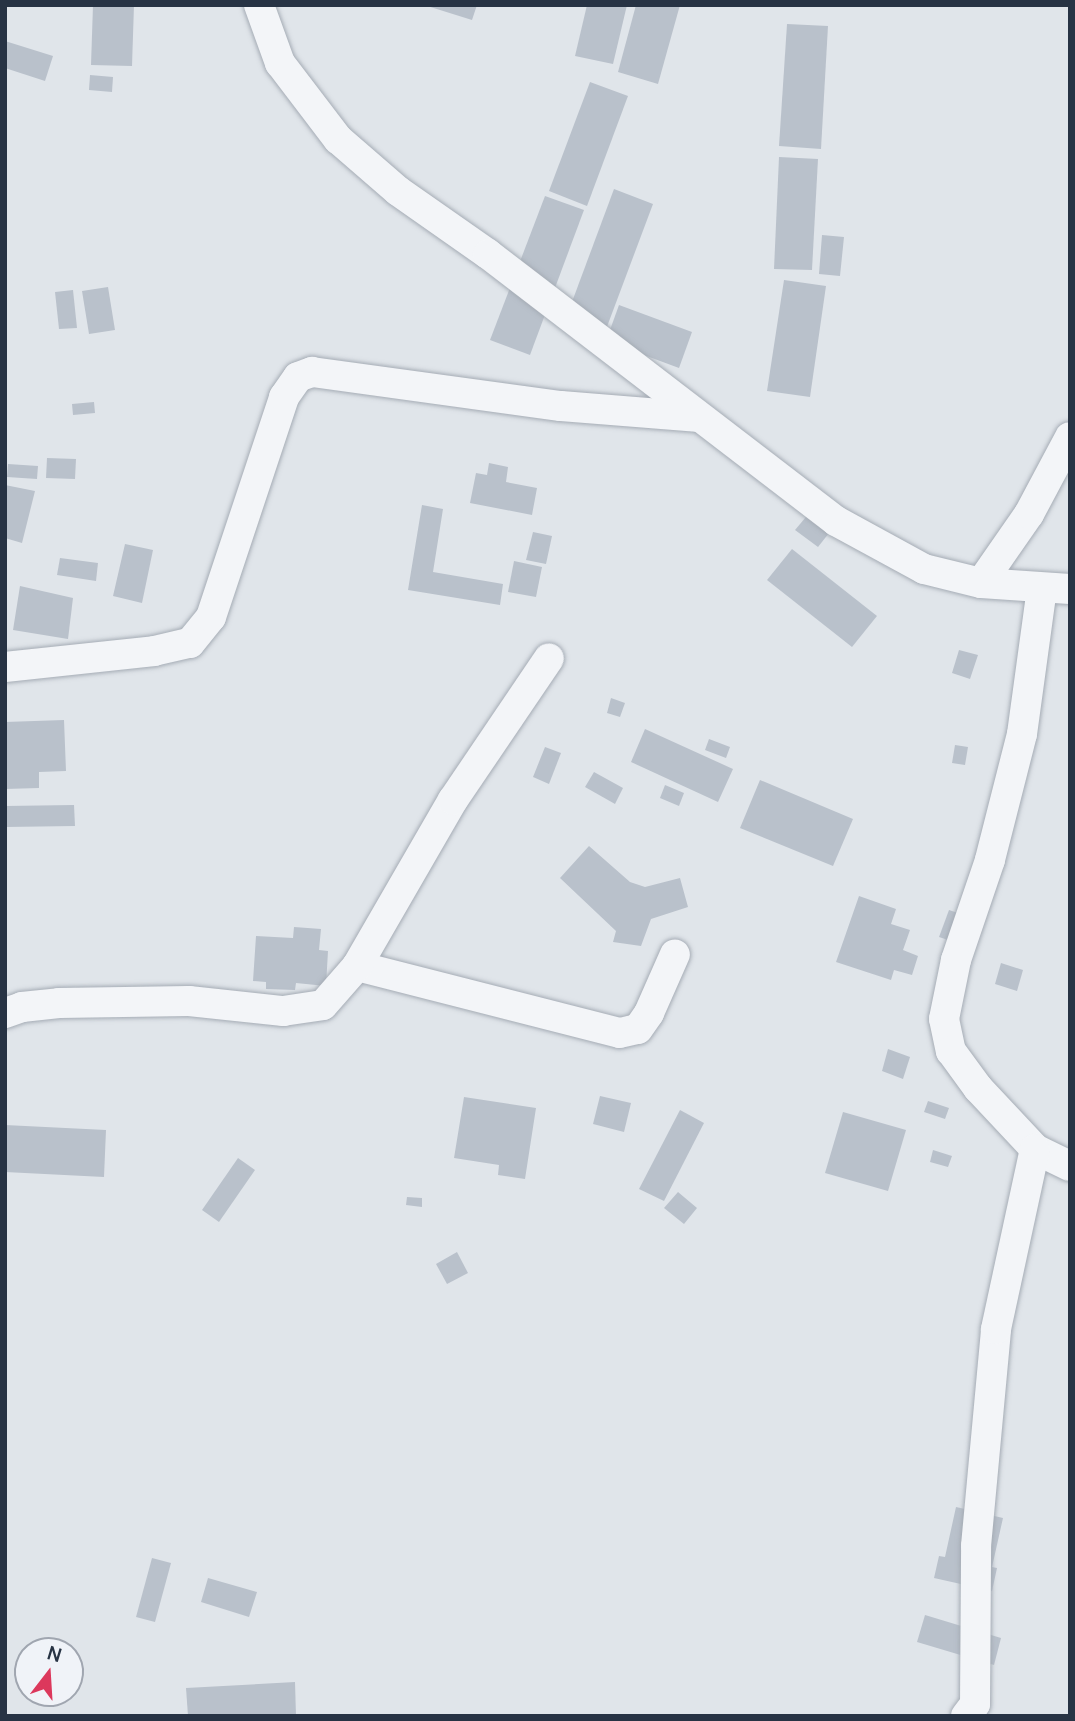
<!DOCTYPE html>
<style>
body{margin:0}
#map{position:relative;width:1075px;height:1721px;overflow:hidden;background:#e0e5ea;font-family:Manrope,sans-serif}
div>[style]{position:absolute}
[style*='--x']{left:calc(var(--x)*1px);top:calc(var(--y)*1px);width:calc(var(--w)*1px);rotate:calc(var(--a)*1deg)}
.building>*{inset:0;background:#b9c1cb}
.roads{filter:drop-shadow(0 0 2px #a5acb5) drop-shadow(0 0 2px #a5acb5)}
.street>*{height:30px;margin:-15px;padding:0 15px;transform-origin:15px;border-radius:15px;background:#f3f5f8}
span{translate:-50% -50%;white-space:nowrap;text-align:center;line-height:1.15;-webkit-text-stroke:5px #f0f3f8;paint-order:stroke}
.frame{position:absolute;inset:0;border:7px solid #273344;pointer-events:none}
.north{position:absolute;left:14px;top:1637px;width:70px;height:70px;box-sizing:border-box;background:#f0f3f8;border:2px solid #a0a6b0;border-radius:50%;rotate:17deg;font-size:19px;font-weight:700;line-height:28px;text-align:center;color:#273344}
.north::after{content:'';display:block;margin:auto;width:24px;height:32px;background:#dc385c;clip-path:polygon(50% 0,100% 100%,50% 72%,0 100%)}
</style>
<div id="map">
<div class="building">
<i style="clip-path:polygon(93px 5px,134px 5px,132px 66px,91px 65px)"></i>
<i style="clip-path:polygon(424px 5px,477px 5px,472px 20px)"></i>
<i style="clip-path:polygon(587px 5px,627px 5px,613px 64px,575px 56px)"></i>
<i style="clip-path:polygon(636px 5px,680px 5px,658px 84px,618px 72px)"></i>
<i style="clip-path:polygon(787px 24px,828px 26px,821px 149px,779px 146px)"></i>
<i style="clip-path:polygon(5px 41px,53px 56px,45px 81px,5px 68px)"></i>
<i style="clip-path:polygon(90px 75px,113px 77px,112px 92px,89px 90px)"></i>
<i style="clip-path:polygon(590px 82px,628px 96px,587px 206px,549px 191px)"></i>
<i style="clip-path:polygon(779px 157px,818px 159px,812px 270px,774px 269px)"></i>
<i style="clip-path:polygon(614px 189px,653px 204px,605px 332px,566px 318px)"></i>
<i style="clip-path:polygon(545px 196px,584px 210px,530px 355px,490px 340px)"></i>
<i style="clip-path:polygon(822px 235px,844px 237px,840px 276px,819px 274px)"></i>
<i style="clip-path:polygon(784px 280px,826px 286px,810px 397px,767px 391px)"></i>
<i style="clip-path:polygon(108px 287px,115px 330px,89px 334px,82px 291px)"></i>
<i style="clip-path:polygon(73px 290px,77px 328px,59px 329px,55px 292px)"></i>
<i style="clip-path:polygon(619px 305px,692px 332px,679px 368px,606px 341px)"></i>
<i style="clip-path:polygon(94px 402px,95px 413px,73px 415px,72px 404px)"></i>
<i style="clip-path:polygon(47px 458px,76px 459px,75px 479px,46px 478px)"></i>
<i style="clip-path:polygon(489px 463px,508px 467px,506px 482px,537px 488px,532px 515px,470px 503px,476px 473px,487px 475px)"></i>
<i style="clip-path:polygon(8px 464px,38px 466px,37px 479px,7px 477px)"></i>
<i style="clip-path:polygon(5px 485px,35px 491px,22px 543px,5px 538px)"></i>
<i style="clip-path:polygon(422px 505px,443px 509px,433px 572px,503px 584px,500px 605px,408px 590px)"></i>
<i style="clip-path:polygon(811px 511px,833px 528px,818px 547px,795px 530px)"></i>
<i style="clip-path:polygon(533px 532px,552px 536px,546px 564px,526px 560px)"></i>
<i style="clip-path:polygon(125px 544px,153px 550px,142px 603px,113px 596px)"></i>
<i style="clip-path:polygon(792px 549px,877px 616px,852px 647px,767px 580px)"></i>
<i style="clip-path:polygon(60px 558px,98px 563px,96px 581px,57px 575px)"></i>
<i style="clip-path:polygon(514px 561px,542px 567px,536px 597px,508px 592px)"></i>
<i style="clip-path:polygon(20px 586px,73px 598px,68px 639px,13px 630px)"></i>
<i style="clip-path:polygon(959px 650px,978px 655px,970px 679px,952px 673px)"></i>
<i style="clip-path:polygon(611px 698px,625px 703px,620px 717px,607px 713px)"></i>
<i style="clip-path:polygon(64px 720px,66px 771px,39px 772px,39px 788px,5px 789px,5px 722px)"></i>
<i style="clip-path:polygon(645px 729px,733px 769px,718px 802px,631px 762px)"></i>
<i style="clip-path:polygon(709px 739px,730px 747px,726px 758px,705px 750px)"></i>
<i style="clip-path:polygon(955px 745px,968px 747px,965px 765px,952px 763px)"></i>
<i style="clip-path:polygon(545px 747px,561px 753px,549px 784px,533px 777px)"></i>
<i style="clip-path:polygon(594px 772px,623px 788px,615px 804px,585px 787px)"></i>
<i style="clip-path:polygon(760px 780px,853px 819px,833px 866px,740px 828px)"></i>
<i style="clip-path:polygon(665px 785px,684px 793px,679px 806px,660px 798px)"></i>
<i style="clip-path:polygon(74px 805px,75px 826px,5px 827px,5px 806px)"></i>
<i style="clip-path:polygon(589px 846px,630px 882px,645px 887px,680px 878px,688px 907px,651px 919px,641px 946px,613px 942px,616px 931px,560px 878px)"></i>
<i style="clip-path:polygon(859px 896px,896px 909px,891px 924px,910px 930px,903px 950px,918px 956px,912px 975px,894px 970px,891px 980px,836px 962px)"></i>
<i style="clip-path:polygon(949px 910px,967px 916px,957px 943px,939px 937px)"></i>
<i style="clip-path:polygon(294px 927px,321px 929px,319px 950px,328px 951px,326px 986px,296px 983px,295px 990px,266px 989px,266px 982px,253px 981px,256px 936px,293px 938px)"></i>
<i style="clip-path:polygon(1001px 963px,1023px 970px,1017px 991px,995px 984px)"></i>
<i style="clip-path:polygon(888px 1049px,910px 1057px,903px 1079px,882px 1071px)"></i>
<i style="clip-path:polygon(600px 1096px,631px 1103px,624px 1132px,593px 1124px)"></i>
<i style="clip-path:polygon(464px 1097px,536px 1108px,525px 1179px,498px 1175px,499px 1165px,454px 1158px)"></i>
<i style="clip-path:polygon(928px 1101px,949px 1108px,945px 1119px,924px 1112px)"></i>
<i style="clip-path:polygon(680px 1110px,704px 1123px,664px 1201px,639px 1189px)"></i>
<i style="clip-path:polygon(843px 1112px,906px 1130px,888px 1191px,825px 1173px)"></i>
<i style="clip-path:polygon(5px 1125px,106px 1130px,104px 1177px,5px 1172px)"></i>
<i style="clip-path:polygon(933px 1150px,952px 1156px,948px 1167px,930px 1162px)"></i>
<i style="clip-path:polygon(238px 1158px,255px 1170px,219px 1222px,202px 1210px)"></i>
<i style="clip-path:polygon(678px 1192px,697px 1208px,684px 1224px,664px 1208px)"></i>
<i style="clip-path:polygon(407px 1197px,422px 1198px,422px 1207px,406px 1205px)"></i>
<i style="clip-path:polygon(457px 1252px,468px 1273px,447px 1284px,436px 1264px)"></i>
<i style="clip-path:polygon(956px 1507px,1003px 1518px,992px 1567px,997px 1568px,992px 1591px,934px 1578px,939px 1556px,945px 1557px)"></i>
<i style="clip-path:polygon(152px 1558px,171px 1563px,155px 1622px,136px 1617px)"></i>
<i style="clip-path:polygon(208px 1578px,257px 1592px,249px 1617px,201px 1602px)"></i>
<i style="clip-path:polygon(925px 1615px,1001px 1638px,994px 1665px,917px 1642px)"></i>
<i style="clip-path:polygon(295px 1682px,296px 1716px,188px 1716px,186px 1688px)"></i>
</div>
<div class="roads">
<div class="street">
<i style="--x:259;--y:5;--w:62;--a:70.1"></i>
<i style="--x:280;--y:63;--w:96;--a:52.7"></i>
<i style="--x:338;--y:139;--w:79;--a:40.9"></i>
<i style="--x:398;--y:191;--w:110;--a:35"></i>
<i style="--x:488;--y:254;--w:439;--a:37.5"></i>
<i style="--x:836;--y:521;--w:100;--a:28.6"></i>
<i style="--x:924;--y:569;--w:59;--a:13.8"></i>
<i style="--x:981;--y:583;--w:89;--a:3.9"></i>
<i style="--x:981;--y:583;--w:84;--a:-55.2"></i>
<i style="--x:1029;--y:514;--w:87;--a:-62"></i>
<i style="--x:1042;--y:588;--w:147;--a:97.8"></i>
<i style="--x:1022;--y:734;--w:130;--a:104.3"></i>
<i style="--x:990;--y:860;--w:106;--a:108.8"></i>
<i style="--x:956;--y:960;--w:60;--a:101.5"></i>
<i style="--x:944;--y:1019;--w:33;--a:78"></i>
<i style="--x:951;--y:1051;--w:46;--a:53.9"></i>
<i style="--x:978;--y:1088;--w:83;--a:46.9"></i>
<i style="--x:1035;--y:1149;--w:39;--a:26"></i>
<i style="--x:5;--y:667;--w:150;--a:-6.1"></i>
<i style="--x:154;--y:651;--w:37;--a:-13"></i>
<i style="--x:190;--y:643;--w:33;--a:-51"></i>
<i style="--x:211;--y:617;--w:232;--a:-71.6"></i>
<i style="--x:284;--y:397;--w:24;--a:-55"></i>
<i style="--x:298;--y:377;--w:15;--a:-20"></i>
<i style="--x:312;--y:372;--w:251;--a:7.8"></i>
<i style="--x:561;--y:406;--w:136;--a:4.6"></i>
<i style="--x:357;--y:966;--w:271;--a:14.3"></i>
<i style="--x:620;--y:1033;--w:18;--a:-13"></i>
<i style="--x:638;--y:1029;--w:19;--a:-55"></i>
<i style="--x:649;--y:1013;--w:64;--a:-66.2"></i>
<i style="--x:5;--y:1013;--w:18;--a:-19"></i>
<i style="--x:22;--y:1007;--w:37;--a:-6"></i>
<i style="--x:59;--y:1003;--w:130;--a:-0.9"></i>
<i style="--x:189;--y:1001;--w:95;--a:6.1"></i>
<i style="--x:283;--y:1011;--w:40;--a:-8.5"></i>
<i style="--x:323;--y:1005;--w:52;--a:-48.9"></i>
<i style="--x:357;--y:966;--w:192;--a:-60"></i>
<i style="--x:453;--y:800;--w:171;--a:-55.9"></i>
<i style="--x:966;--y:1716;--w:15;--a:-53"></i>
<i style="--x:975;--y:1704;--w:158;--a:-89.6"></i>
<i style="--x:976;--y:1546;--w:218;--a:-84.7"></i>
<i style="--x:996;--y:1329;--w:184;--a:-77.8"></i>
</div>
</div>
<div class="frame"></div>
<div class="north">N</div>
</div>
